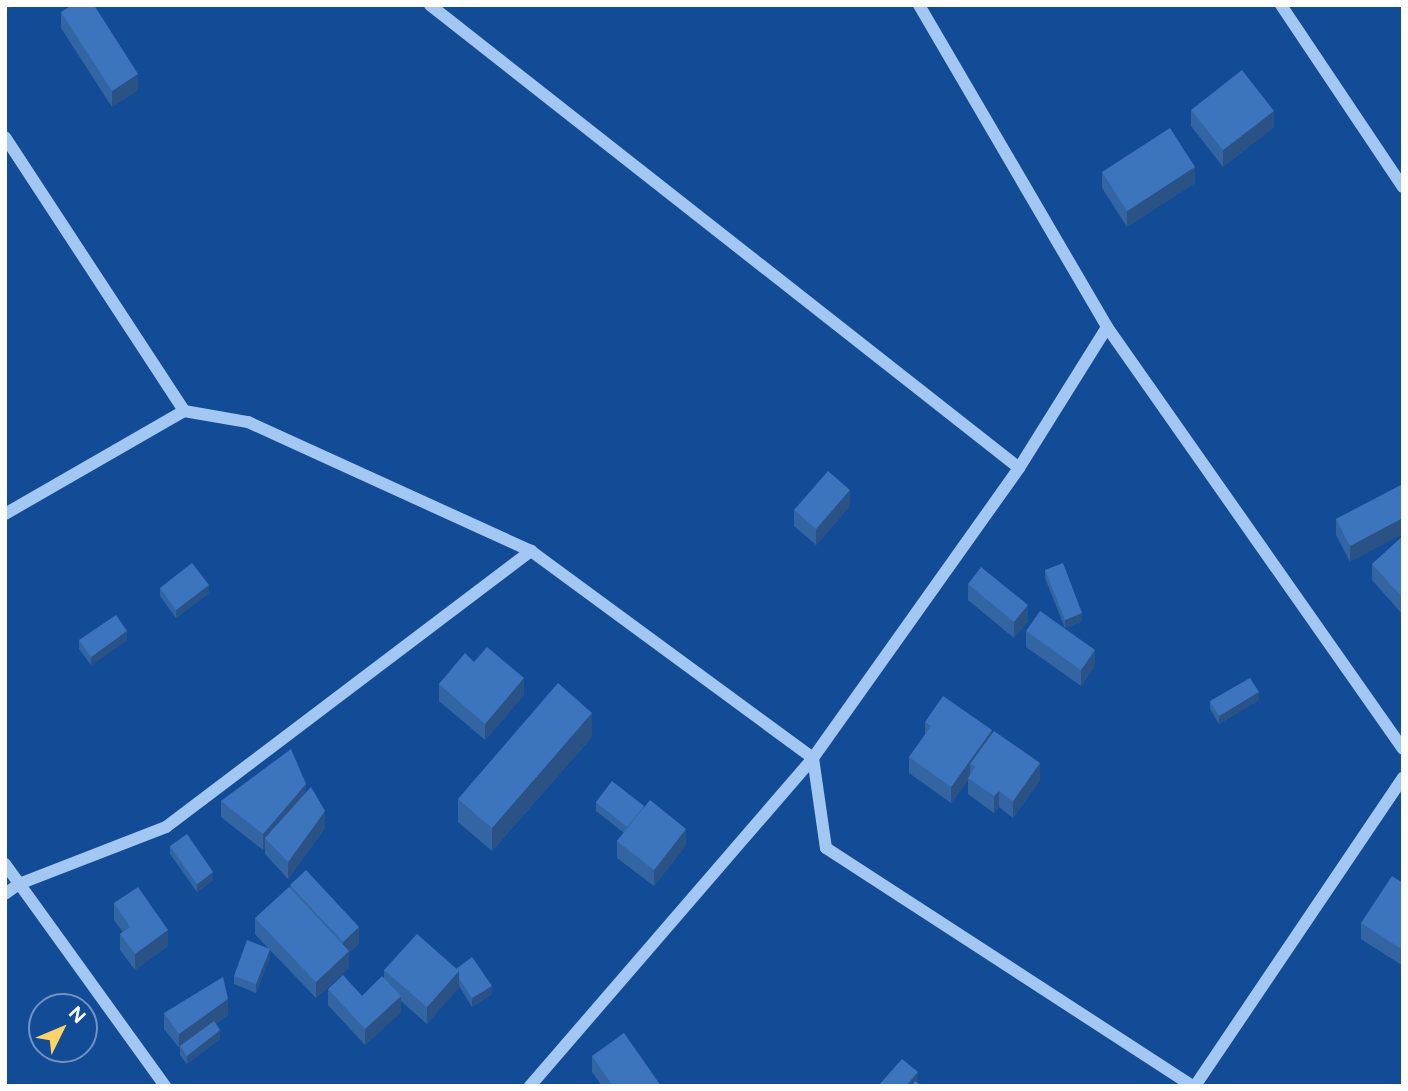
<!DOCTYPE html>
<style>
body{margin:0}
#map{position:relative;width:1408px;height:1091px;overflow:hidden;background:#134c96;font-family:Figtree,sans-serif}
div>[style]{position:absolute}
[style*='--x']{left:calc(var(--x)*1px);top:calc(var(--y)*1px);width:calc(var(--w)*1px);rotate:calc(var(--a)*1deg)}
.minor>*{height:12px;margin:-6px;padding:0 6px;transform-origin:6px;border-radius:6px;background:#a3c7f3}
.wall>*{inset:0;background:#3465a3}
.shaded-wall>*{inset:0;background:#2a5285}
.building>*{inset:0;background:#3c75be}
span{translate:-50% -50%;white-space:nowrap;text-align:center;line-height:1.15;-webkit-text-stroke:7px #134c96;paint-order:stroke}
.frame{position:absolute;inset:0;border:7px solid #fff;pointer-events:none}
.north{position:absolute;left:28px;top:993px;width:70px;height:70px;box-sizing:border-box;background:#134c96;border:2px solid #7194c0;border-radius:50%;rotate:47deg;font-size:19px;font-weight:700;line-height:28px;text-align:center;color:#fff}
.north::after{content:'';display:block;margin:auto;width:24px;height:32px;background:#ffd365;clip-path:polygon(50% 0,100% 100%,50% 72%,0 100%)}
</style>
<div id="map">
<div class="minor">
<i style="--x:430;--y:5;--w:749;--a:38.17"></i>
<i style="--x:919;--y:5;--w:373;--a:59.7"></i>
<i style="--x:1107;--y:327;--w:515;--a:54.95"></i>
<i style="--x:1281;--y:5;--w:219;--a:56.2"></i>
<i style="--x:5;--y:137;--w:327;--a:56.8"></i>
<i style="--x:184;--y:411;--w:65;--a:9.8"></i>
<i style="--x:248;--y:422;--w:311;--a:24.5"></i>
<i style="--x:531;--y:551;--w:350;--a:36.3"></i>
<i style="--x:813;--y:758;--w:91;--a:81.8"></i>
<i style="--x:826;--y:848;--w:437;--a:33"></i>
<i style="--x:5;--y:514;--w:207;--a:-29.9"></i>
<i style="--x:5;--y:864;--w:274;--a:54.2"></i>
<i style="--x:5;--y:894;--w:17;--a:-36"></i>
<i style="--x:19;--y:884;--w:158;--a:-21.2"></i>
<i style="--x:166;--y:827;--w:458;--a:-37.1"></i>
<i style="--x:530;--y:1086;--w:433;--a:-49.2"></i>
<i style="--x:813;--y:758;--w:356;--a:-54.6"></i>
<i style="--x:1019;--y:468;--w:166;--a:-58"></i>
<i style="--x:1195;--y:1086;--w:372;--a:-56"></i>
</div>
<div class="wall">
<i style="clip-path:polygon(61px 12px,138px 90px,112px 107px,61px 28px)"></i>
<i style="clip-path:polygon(1191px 110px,1274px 127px,1223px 167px,1191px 126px)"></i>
<i style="clip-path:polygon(1102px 172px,1195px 183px,1127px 227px,1102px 188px)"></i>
<i style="clip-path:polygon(1403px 484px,1350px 562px,1336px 535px,1336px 519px)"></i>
<i style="clip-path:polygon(850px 506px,816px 545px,794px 526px,794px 510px)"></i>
<i style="clip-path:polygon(1403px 536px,1403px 615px,1372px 580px,1372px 564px)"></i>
<i style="clip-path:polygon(1045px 570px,1082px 621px,1065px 628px,1045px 578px)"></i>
<i style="clip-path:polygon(968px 584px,1028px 621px,1014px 638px,968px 600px)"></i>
<i style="clip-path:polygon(160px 588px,209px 593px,176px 618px,160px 596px)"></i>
<i style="clip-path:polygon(1026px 631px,1095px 666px,1081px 686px,1026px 647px)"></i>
<i style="clip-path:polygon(79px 640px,127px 640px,91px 665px,79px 649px)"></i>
<i style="clip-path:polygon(474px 662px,524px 695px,485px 740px,439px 701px,439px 684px)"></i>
<i style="clip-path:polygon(1259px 700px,1219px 724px,1210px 709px,1210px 701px)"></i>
<i style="clip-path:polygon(925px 722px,992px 734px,1040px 780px,1013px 818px,999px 807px,994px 813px,968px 794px,968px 780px,951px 803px,909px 773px,909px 757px,925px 735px)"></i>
<i style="clip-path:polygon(592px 737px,492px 851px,458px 822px,458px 799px)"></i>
<i style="clip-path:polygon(306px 792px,325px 828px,288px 879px,265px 854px,265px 848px,263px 850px,221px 817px,221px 801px)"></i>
<i style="clip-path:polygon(596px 802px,644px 807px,686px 845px,654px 886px,617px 858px,617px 841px,624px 833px,596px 811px)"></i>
<i style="clip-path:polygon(170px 846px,213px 880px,197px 892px,170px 854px)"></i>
<i style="clip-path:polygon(1403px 883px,1403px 966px,1361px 939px,1361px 923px)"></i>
<i style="clip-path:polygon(290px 885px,359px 943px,349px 953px,349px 968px,316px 998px,270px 950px,270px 957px,256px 993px,234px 984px,234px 976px,269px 949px,255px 934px,255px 918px,290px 889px)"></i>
<i style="clip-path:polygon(114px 903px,168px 946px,135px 970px,120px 950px,120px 934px,123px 932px,114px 920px)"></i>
<i style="clip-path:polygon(456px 969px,492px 994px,472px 1007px,459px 986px,427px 1024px,401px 1001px,401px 1012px,365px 1045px,328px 1005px,328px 989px,362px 996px,384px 978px,384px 970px)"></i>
<i style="clip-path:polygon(164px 1013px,228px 1015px,216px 1024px,220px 1039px,187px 1064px,180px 1055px,180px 1049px,164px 1029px)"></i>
<i style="clip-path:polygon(592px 1056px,661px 1086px,602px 1086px,592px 1072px)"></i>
</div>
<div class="shaded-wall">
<i style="clip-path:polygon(5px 5px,14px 5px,5px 11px)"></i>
<i style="clip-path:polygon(138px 74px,138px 90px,112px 107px,112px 91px)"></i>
<i style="clip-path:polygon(1274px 111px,1274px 127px,1223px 167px,1223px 150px)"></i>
<i style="clip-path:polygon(1195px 167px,1195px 183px,1127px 227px,1127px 211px)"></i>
<i style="clip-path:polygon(850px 490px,850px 506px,816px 545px,816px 529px)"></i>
<i style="clip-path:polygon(1403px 518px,1403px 534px,1350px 562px,1350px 546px)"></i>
<i style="clip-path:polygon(209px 585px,209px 593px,176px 618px,176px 610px)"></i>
<i style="clip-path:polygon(1028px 605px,1028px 621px,1014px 638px,1014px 622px)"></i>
<i style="clip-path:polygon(1082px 613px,1082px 621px,1065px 628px,1065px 620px)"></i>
<i style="clip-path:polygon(127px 631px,127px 640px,91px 665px,91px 657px)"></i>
<i style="clip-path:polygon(1095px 650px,1095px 666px,1081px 686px,1081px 670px)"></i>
<i style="clip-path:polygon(524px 678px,524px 695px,485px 740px,485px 724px)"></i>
<i style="clip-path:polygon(1259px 692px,1259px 700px,1219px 724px,1219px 716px)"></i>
<i style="clip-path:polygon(592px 713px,592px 737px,492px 851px,492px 828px)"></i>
<i style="clip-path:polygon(992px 730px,992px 746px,975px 767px,970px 764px,970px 776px,968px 778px,968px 780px,951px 803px,951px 787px)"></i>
<i style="clip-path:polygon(1040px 763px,1040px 780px,1013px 818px,1013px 801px)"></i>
<i style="clip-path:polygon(306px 784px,306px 800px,265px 838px,265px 848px,263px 850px,263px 834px)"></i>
<i style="clip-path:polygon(999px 791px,999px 807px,994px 813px,994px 796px)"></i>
<i style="clip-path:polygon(325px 811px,325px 828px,288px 879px,288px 862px)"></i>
<i style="clip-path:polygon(686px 829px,686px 845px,654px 886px,654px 870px)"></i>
<i style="clip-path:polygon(213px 872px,213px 880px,197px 892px,197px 884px)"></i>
<i style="clip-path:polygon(359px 927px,359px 943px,349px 953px,349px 968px,316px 998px,316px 982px,343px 957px,343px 942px)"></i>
<i style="clip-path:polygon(168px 930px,168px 946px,135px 970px,135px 954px)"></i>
<i style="clip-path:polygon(270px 949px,270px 957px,256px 993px,256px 984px)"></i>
<i style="clip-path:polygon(459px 971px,459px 988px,427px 1024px,427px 1007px)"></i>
<i style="clip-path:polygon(492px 986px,492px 994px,472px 1007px,472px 998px)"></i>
<i style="clip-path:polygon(401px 996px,401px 1012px,365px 1045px,365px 1029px)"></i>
<i style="clip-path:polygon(228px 999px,228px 1015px,181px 1048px,180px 1046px,179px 1050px,179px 1034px)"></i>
<i style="clip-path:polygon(220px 1030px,220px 1039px,187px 1064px,187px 1056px)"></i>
<i style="clip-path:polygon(918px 1072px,918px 1081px,913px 1086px,906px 1086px)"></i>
</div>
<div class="building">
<i style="clip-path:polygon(72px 5px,94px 5px,138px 74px,112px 91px,61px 12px)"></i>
<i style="clip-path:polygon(1242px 70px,1274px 111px,1223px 150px,1191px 110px)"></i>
<i style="clip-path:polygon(1170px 128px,1195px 167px,1127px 211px,1102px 172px)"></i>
<i style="clip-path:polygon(828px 471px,850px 490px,816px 529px,794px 510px)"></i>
<i style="clip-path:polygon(1403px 484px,1403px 518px,1350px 546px,1336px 519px)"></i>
<i style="clip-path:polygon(1403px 536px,1403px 598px,1372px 564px)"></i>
<i style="clip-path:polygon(192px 563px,209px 585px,176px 610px,160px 588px)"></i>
<i style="clip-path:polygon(1063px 563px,1082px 613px,1065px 620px,1045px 570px)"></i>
<i style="clip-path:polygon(981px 567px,1028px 605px,1014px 622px,968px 584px)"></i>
<i style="clip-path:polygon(1040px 611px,1095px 650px,1081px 670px,1026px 631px)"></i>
<i style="clip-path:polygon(116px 615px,127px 631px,91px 657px,79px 640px)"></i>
<i style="clip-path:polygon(487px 647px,524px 678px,485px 724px,439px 684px,465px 653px,474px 662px)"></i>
<i style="clip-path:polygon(1250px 678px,1259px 692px,1219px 716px,1210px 701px)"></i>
<i style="clip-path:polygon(558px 683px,592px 713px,492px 828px,458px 799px)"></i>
<i style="clip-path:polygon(943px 696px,992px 730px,951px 787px,909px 757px,931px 726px,925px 722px)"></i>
<i style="clip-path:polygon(994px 731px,1040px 763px,1013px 801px,999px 791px,994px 796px,968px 778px,975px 767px,970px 764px)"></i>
<i style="clip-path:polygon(291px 749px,306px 784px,263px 834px,221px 801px)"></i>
<i style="clip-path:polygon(612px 781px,644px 806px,627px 827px,596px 802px)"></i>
<i style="clip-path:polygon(311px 787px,325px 811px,288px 862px,265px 838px)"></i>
<i style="clip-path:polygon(650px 800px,686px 829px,654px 870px,617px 841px)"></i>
<i style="clip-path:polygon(187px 834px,213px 872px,197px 884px,170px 846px)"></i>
<i style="clip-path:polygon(306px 870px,359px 927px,343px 942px,290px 885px)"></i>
<i style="clip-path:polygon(1392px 876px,1403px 883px,1403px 950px,1361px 923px)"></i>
<i style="clip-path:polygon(138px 887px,168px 930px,135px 954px,120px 934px,130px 927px,114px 903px)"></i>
<i style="clip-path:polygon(289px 887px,349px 951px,316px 982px,255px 918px)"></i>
<i style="clip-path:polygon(417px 934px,459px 971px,427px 1007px,384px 970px)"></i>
<i style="clip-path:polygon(247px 940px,270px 949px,256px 984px,234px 976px)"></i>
<i style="clip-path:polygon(472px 957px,492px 986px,472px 998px,459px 978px,459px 971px,456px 969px)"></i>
<i style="clip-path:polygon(343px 975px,362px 996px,382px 976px,401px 996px,365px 1029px,328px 989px)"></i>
<i style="clip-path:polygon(223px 977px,228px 999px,179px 1034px,164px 1013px)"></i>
<i style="clip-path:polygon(214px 1021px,220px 1030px,187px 1056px,180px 1046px)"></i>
<i style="clip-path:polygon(624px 1033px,661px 1086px,613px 1086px,592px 1056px)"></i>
<i style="clip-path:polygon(902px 1059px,918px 1072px,906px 1086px,878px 1086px)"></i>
<i style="clip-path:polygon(915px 1081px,923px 1086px,912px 1086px)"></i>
</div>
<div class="frame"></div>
<div class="north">N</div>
</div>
